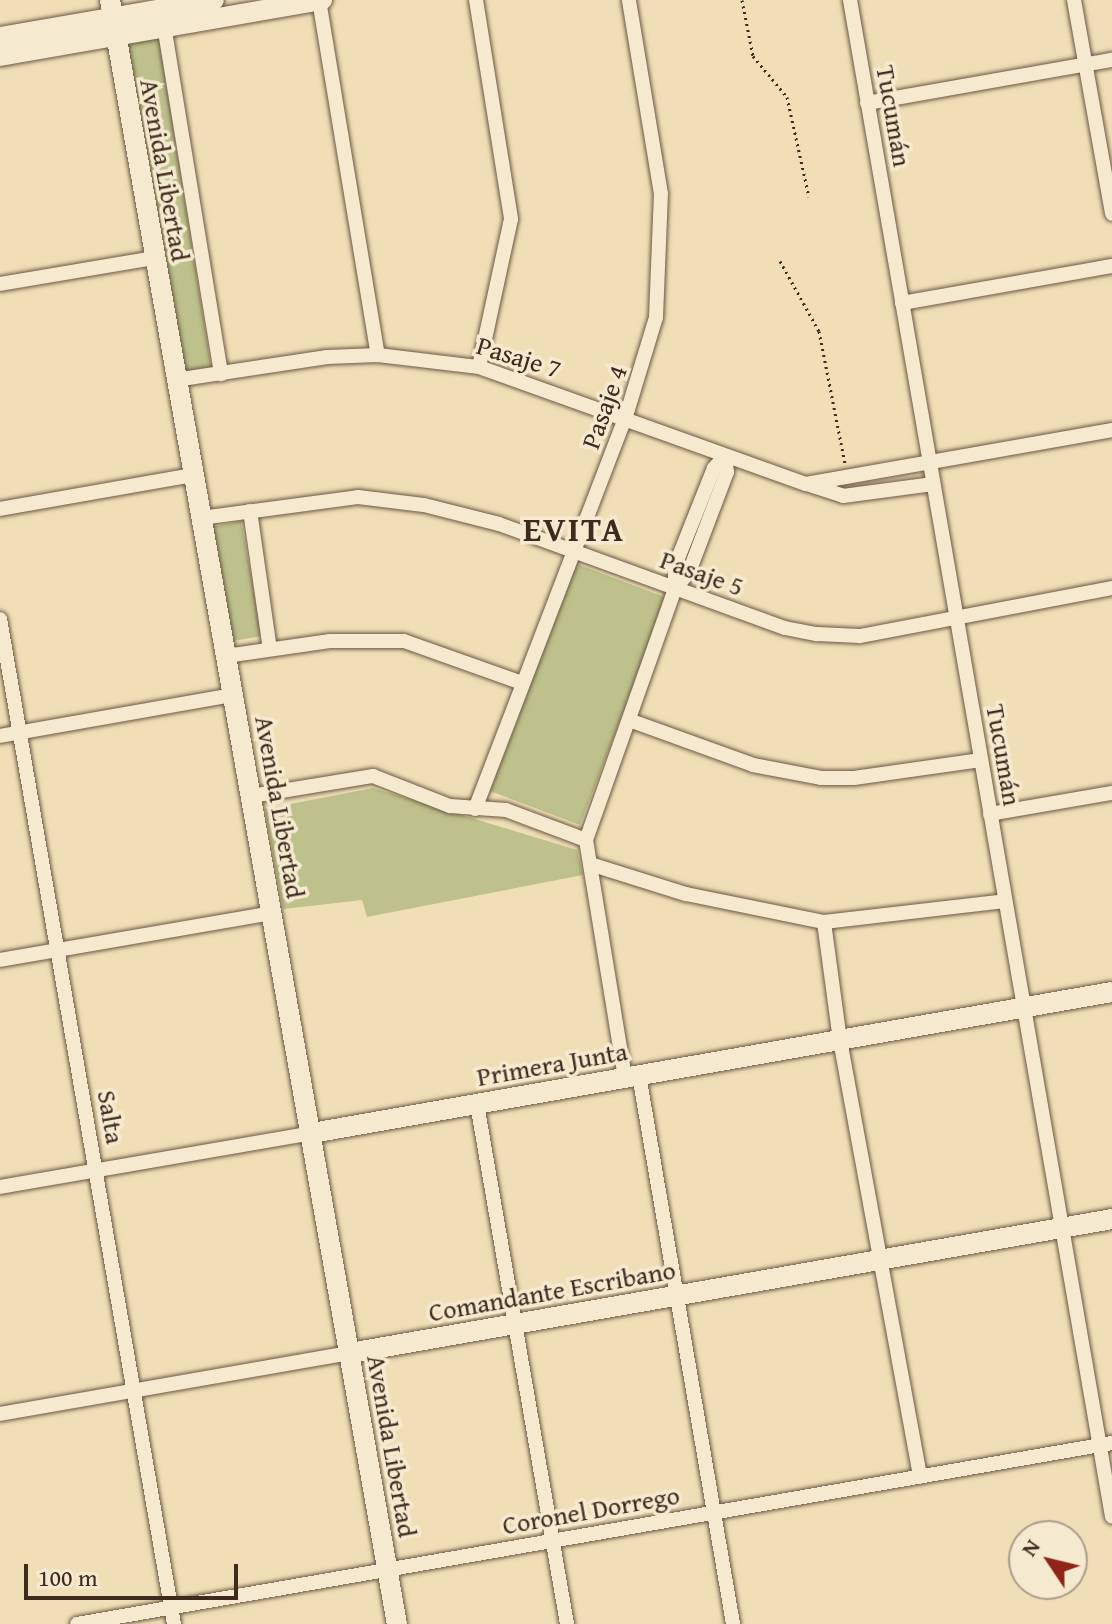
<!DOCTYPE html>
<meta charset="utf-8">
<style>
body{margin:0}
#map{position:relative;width:1112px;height:1624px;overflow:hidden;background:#f0dfb6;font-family:"Gentium Book Plus",serif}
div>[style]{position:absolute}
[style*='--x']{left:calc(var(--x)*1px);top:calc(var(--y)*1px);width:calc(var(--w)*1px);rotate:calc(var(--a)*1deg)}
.green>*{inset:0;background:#bec18b}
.path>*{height:3px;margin-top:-1.5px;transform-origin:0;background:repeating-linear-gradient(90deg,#3e2b1e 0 2px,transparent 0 6px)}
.roads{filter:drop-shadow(0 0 2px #6a5844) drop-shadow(0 0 2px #6a5844)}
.minor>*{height:14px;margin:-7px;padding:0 7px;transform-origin:7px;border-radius:7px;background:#f5ead0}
.secondary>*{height:20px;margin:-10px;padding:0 10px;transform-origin:10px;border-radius:10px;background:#f5ead0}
span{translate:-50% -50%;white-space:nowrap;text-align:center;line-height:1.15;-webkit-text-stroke:7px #f5ead0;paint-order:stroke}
.street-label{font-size:26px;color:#3e2b1e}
.district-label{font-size:34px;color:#3e2b1e;font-weight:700;letter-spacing:2px}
.north{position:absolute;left:1008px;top:1520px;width:80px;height:80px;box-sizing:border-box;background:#f5ead0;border:2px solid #ac9e89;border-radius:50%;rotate:305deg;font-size:22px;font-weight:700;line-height:32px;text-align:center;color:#3e2b1e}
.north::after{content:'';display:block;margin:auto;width:28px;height:36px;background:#8f2418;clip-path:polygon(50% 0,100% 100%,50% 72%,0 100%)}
.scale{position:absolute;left:24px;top:1564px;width:214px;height:36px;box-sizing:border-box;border:4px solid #3e2b1e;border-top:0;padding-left:10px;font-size:24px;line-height:28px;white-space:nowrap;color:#3e2b1e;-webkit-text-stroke:6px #f5ead0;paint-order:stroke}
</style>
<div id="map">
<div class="green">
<i style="clip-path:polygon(159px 38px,211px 367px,180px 373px,122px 43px)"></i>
<i style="clip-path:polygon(241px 521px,262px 636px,233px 641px,213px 527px)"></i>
<i style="clip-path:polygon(577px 564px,667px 598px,580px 825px,490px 791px)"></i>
<i style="clip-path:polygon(373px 788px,577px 850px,583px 875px,367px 917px,362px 900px,283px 909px,265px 809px)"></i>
</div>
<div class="path">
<i style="--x:742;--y:0;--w:57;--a:78.9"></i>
<i style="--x:753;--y:56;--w:53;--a:50.3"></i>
<i style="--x:787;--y:97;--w:102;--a:77.6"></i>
<i style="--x:780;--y:261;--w:80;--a:60.9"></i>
<i style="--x:819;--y:331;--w:136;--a:78.9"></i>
</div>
<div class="roads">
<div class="minor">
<i style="--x:319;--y:0;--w:360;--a:80.6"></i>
<i style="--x:476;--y:0;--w:222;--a:80.9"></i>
<i style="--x:511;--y:219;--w:151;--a:102.2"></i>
<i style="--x:850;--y:0;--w:1539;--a:80.2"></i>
<i style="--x:1074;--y:0;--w:217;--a:79.9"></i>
<i style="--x:163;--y:19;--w:360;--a:80.7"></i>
<i style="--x:867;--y:103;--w:249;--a:-10"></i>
<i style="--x:0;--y:284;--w:156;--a:-9.6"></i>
<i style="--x:902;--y:303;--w:213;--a:-10"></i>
<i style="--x:175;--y:380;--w:154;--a:-8.6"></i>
<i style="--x:327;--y:357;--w:51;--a:-2.2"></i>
<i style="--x:378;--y:355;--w:102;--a:6.8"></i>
<i style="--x:479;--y:367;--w:347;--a:19.7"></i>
<i style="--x:806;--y:484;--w:311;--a:-10"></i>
<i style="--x:807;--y:484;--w:38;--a:18"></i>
<i style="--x:843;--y:496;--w:91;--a:-7.6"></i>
<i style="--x:0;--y:509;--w:196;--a:-10"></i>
<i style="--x:250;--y:511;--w:139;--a:81.8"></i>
<i style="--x:201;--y:518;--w:158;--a:-7.6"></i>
<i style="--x:358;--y:497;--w:66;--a:6.9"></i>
<i style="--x:424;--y:505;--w:77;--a:14.2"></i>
<i style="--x:499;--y:524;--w:304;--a:20"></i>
<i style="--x:785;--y:628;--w:33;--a:11"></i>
<i style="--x:817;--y:634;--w:43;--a:2.7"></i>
<i style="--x:860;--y:636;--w:257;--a:-10.8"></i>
<i style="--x:675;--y:589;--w:22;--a:-51"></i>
<i style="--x:689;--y:572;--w:107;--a:-69.2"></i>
<i style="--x:727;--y:472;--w:16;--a:-97"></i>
<i style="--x:0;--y:619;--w:1020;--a:80.18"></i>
<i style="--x:226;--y:656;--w:105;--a:-8.2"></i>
<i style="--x:330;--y:641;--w:74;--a:0"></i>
<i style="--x:404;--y:641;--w:125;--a:19.6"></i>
<i style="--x:629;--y:720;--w:132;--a:19.9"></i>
<i style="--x:753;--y:765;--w:69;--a:10.8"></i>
<i style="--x:821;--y:778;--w:33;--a:0"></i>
<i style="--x:854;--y:778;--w:128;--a:-8.1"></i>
<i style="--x:0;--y:736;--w:237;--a:-10"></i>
<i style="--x:251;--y:796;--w:124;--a:-9.3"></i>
<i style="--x:373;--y:776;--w:83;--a:21.3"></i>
<i style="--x:450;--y:806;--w:56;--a:4.1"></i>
<i style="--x:506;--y:810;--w:85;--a:20.6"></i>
<i style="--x:475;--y:809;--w:421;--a:-69"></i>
<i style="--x:626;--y:416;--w:103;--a:-73.1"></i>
<i style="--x:656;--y:317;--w:123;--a:-87.7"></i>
<i style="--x:661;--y:194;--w:197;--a:-99.4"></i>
<i style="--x:990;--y:814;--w:124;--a:-9.8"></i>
<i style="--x:590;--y:864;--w:101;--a:17.4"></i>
<i style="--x:686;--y:894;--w:141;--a:11.5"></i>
<i style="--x:824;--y:922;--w:182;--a:-6.6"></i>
<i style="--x:824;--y:922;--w:119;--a:82.3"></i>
<i style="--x:840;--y:1040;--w:444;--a:79.6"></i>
<i style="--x:0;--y:960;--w:276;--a:-9.8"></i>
<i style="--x:639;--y:1075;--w:557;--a:80.28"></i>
<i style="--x:625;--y:1078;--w:241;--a:-99.3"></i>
<i style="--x:586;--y:840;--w:266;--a:-70.5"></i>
<i style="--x:675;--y:589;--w:23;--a:-90"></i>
<i style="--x:675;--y:566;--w:105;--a:-68.3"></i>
<i style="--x:714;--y:468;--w:16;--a:-47"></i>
<i style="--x:477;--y:1104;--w:528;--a:80.18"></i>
<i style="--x:0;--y:1187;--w:317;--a:-9.8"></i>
<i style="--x:0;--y:1414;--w:355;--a:-9.9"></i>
<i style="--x:77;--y:1624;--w:1051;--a:-9.92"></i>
</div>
<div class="secondary">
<i style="--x:110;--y:0;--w:1649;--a:79.98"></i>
<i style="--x:0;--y:37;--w:217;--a:-9.8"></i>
<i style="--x:0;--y:56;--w:327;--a:-9.9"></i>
<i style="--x:312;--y:1133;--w:812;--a:-10"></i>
<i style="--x:350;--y:1353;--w:774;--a:-9.97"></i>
</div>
</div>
<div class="street-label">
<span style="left:894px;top:116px;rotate:80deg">Tucumán</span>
<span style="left:165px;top:170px;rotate:80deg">Avenida Libertad</span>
<span style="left:519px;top:357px;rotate:17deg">Pasaje 7</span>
<span style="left:604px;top:407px;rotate:-70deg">Pasaje 4</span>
<span style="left:702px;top:573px;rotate:20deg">Pasaje 5</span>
<span style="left:1004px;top:755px;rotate:80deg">Tucumán</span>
<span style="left:280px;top:807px;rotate:80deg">Avenida Libertad</span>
<span style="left:552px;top:1064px;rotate:-10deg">Primera Junta</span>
<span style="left:111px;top:1117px;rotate:80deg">Salta</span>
<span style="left:552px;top:1291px;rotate:-10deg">Comandante Escribano</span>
<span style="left:392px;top:1446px;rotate:80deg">Avenida Libertad</span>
<span style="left:591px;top:1510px;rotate:-10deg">Coronel Dorrego</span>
</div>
<div class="district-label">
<span style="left:574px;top:529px">EVITA</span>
</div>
<div class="north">N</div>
<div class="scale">100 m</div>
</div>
